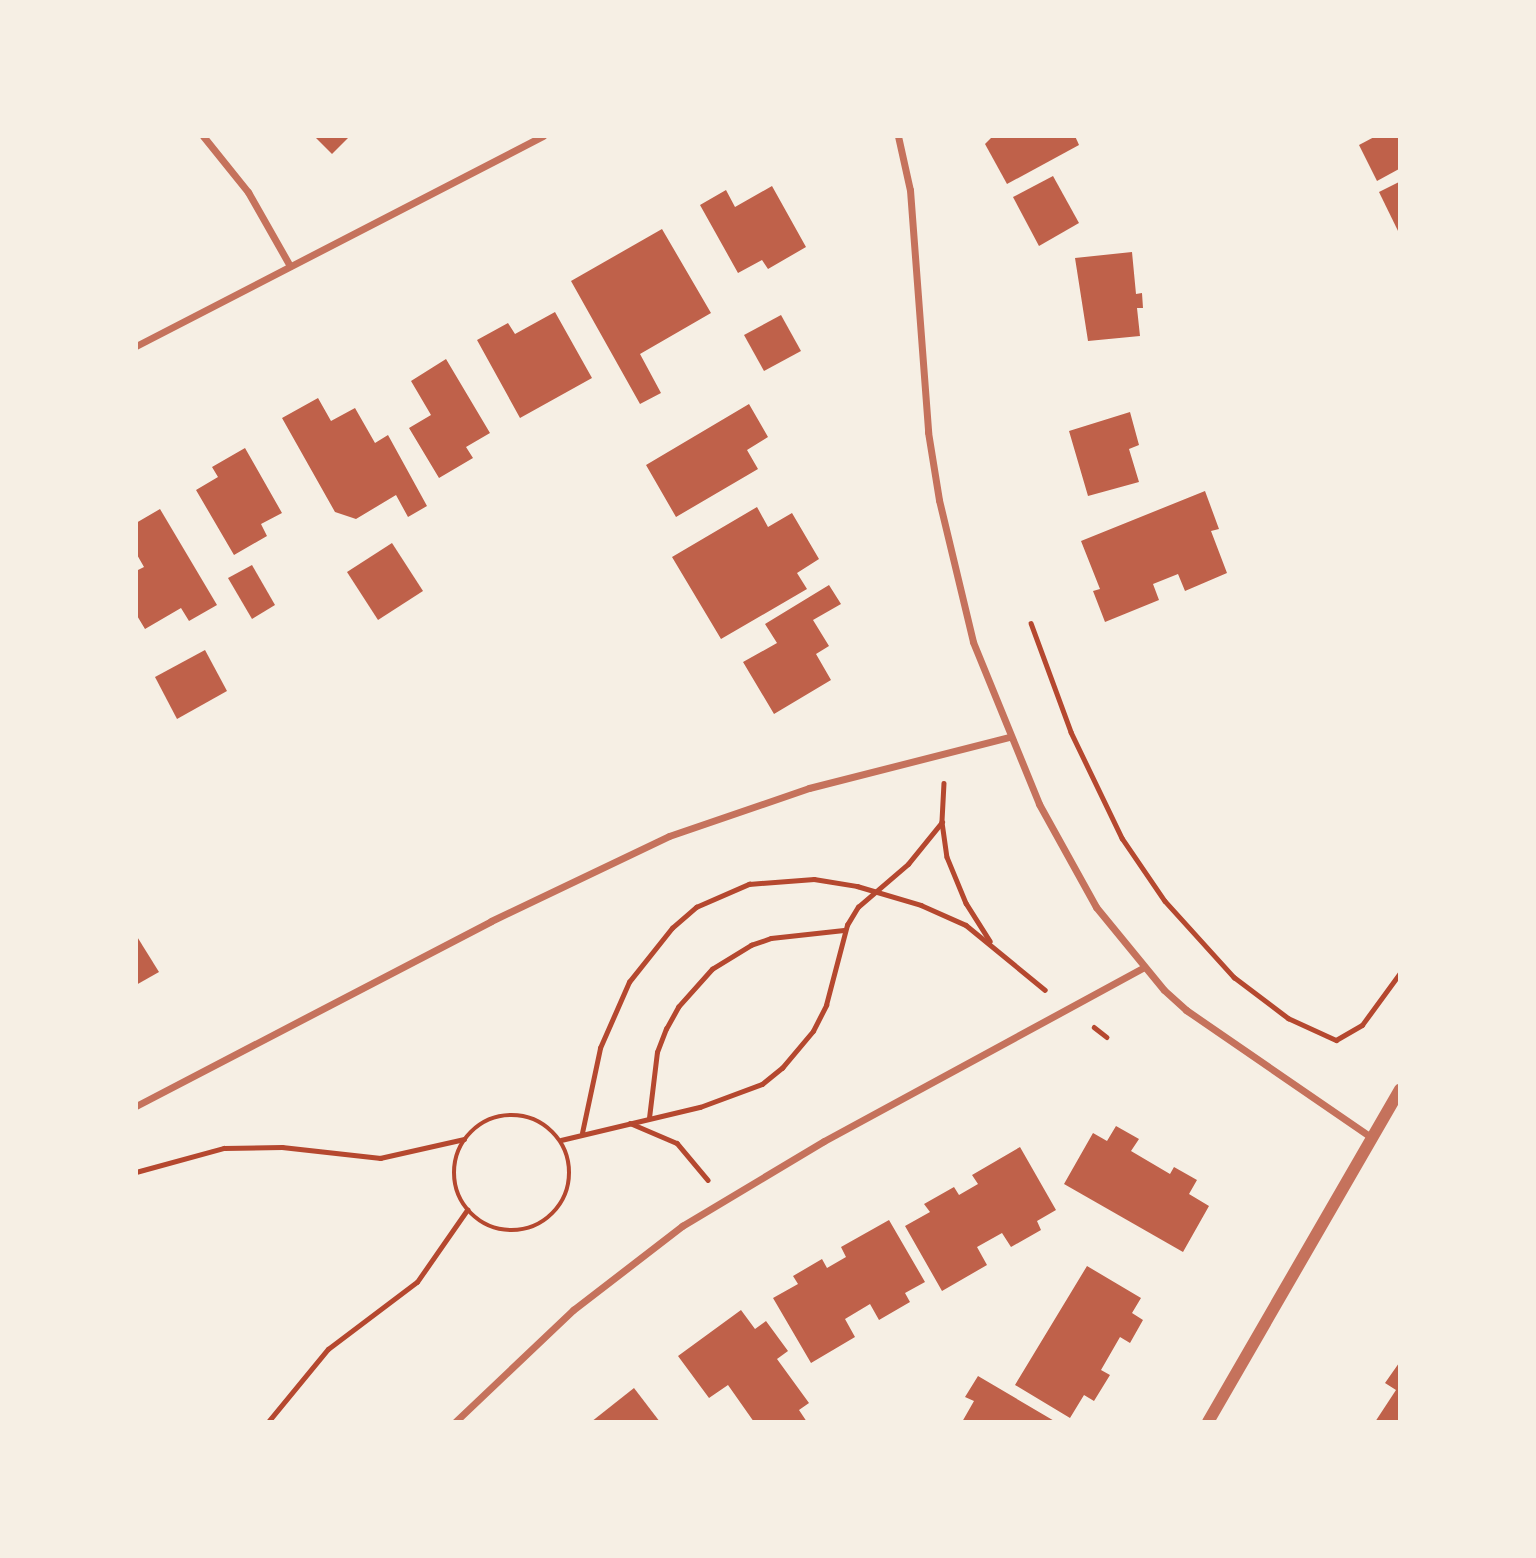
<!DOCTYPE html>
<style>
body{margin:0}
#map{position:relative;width:1536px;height:1558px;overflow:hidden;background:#f6efe4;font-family:"Fira Sans Condensed",sans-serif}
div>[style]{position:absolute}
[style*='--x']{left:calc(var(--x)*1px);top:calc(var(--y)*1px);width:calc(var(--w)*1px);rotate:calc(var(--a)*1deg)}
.building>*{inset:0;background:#bf614a}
.path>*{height:4.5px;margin:-2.25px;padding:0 2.25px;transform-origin:2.25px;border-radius:2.25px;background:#b5482f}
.path>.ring{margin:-2.25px;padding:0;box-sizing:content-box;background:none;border:4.5px solid #b5482f;border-radius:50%}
.minor>*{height:7px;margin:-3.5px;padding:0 3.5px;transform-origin:3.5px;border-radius:3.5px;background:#c5725c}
.tertiary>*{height:12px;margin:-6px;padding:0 6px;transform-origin:6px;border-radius:6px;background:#c5725c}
span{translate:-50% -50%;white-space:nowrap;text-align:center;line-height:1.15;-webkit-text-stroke:7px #f6efe4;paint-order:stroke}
.frame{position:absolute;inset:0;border:138px solid #f6efe4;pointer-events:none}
</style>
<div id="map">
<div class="building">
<i style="clip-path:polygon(314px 136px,350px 136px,332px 154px)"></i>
<i style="clip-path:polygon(993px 136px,1075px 136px,1079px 145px,1007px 184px,985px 144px)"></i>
<i style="clip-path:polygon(1376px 136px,1399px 136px,1399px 169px,1377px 181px,1359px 145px)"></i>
<i style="clip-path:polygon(1053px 176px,1079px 223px,1039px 246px,1013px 197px)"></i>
<i style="clip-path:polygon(1399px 182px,1399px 233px,1379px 192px)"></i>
<i style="clip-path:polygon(772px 186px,806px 247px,768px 269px,762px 260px,738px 273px,700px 205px,726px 190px,735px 207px)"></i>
<i style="clip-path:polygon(662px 229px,711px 313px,640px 354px,661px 393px,640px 404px,571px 281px)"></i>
<i style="clip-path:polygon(1132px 252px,1136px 294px,1142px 293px,1143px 308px,1137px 308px,1140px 336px,1088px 341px,1075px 258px)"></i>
<i style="clip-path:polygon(555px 312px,592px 378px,520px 418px,477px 340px,508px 323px,515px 334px)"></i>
<i style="clip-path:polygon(781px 315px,801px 351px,764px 371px,744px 335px)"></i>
<i style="clip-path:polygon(446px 359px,490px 433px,466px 447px,473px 458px,439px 478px,409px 428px,431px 415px,411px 381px)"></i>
<i style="clip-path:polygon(318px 398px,331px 421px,355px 408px,375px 443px,388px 435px,427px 506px,408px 517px,396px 495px,356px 519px,335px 512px,282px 418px)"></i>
<i style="clip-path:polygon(749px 404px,768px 437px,747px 450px,758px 469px,676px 517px,646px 465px)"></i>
<i style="clip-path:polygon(1130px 412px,1139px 445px,1129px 449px,1139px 482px,1088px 496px,1069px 431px)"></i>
<i style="clip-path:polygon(245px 448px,282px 513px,261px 524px,267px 536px,234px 555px,196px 490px,218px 477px,212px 467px)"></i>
<i style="clip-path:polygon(1205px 491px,1219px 529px,1211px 531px,1227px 573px,1185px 591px,1178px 574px,1153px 584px,1159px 600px,1105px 622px,1093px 591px,1100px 589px,1081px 541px)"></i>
<i style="clip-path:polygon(757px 507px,768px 527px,792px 513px,819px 559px,797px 573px,807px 589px,721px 639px,672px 557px)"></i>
<i style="clip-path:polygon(160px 509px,217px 605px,189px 621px,181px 608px,145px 629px,136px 614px,136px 571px,144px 567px,136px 553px,136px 523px)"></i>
<i style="clip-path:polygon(392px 543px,423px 591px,378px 620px,347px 572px)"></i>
<i style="clip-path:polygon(252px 565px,275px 605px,252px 619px,228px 578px)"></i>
<i style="clip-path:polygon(829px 585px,841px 604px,813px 620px,829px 646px,816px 654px,831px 680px,774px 714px,743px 662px,777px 643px,765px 624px)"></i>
<i style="clip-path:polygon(205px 650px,227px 691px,177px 719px,155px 677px)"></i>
<i style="clip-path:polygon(136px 935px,159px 972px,136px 985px)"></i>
<i style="clip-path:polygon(1116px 1126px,1139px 1139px,1131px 1151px,1170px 1174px,1174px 1167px,1197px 1180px,1189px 1194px,1209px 1206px,1183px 1252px,1064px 1184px,1093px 1133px,1107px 1141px)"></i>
<i style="clip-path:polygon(1020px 1147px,1056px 1210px,1037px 1221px,1041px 1230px,1011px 1247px,1002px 1233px,977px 1247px,987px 1265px,942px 1291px,905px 1226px,930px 1212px,924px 1204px,954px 1187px,959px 1195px,978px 1184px,972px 1175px)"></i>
<i style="clip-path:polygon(889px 1220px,925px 1282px,905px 1293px,910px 1302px,879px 1320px,870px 1304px,845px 1319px,855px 1337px,811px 1363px,773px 1298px,798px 1284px,793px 1276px,822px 1259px,827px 1268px,846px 1257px,841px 1247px)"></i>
<i style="clip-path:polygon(1087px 1266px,1141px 1298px,1132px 1313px,1143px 1320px,1130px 1343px,1120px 1337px,1101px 1370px,1110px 1375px,1094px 1401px,1084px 1395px,1070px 1418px,1015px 1385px)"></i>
<i style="clip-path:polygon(741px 1310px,755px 1329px,766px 1321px,788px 1351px,777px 1359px,809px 1403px,799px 1410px,807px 1422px,754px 1422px,728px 1385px,709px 1398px,678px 1356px)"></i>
<i style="clip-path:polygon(1399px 1363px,1399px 1422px,1375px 1422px,1396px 1390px,1385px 1383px)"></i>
<i style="clip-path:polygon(978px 1376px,1056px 1422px,962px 1422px,974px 1401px,965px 1397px)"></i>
<i style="clip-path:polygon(634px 1388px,660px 1422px,591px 1422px)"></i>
</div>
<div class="path">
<i style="--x:1031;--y:623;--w:116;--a:69.8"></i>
<i style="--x:1071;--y:732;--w:118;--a:64.3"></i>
<i style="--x:1122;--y:838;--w:76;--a:55.7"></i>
<i style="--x:1165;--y:901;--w:103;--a:47.8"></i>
<i style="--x:1234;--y:977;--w:68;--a:37.2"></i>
<i style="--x:1288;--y:1018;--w:53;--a:24.6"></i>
<i style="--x:1336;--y:1040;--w:30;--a:-30"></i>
<i style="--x:1362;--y:1025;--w:64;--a:-53.8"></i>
<i style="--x:944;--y:783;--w:39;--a:93"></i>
<i style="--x:942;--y:822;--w:35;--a:82"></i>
<i style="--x:947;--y:857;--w:50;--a:67.6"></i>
<i style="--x:966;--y:903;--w:45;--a:57.7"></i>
<i style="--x:1094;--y:1027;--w:16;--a:38"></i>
<i class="ring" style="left:454px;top:1115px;width:111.5px;height:111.5px"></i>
<i style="--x:649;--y:1118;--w:66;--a:-83.1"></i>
<i style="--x:657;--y:1052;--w:25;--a:-69"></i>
<i style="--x:666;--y:1029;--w:25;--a:-61"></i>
<i style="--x:678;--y:1007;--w:51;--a:-48.2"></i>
<i style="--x:712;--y:969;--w:46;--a:-31.6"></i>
<i style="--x:751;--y:945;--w:21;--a:-19"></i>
<i style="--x:771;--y:938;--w:73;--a:-6.3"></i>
<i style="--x:630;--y:1123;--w:51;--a:23.1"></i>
<i style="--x:677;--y:1143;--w:48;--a:50"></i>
<i style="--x:582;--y:1133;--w:87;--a:-78"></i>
<i style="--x:600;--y:1048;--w:72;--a:-66.3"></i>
<i style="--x:629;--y:982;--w:69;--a:-51.5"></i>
<i style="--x:672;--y:928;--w:32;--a:-41"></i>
<i style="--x:696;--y:907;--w:58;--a:-23.5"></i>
<i style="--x:749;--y:884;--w:65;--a:-4.4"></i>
<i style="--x:814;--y:879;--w:44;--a:9.2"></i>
<i style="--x:857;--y:886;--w:67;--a:16.5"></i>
<i style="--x:921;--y:905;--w:49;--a:24"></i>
<i style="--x:966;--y:925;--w:102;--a:39.4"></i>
<i style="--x:561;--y:1140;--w:143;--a:-13.4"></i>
<i style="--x:700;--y:1107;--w:66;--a:-20.4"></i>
<i style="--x:762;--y:1084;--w:26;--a:-39"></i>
<i style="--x:782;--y:1068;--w:48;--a:-50"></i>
<i style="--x:813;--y:1031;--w:29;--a:-63"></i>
<i style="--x:826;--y:1005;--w:83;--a:-75.3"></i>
<i style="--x:847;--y:925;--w:21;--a:-59"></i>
<i style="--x:858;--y:907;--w:66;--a:-40.7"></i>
<i style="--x:908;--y:864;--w:54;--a:-51"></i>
<i style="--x:136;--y:1172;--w:91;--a:-15.3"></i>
<i style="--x:224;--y:1148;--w:58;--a:-1"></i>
<i style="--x:282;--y:1147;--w:99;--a:6.4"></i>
<i style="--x:380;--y:1158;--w:86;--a:-12.7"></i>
<i style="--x:268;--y:1422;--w:94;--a:-50.6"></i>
<i style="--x:328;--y:1349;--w:111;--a:-37"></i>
<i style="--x:417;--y:1282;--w:88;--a:-55.2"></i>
</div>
<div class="minor">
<i style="--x:203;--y:136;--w:72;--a:51.2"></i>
<i style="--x:248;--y:192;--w:85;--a:60.4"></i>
<i style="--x:898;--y:136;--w:55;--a:77.5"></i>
<i style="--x:910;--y:190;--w:243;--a:85.7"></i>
<i style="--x:928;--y:432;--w:69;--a:80.8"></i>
<i style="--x:939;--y:500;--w:146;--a:76.5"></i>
<i style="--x:973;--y:642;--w:175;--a:67.8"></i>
<i style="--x:1039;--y:804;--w:118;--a:61"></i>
<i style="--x:1096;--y:907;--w:107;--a:50.7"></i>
<i style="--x:1164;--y:990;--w:30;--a:42"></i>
<i style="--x:1186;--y:1010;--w:224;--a:34.5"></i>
<i style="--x:136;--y:346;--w:458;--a:-27.3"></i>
<i style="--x:136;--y:1106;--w:400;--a:-27.5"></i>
<i style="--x:491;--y:921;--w:197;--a:-25.5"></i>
<i style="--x:669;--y:836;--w:148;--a:-18.9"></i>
<i style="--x:809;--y:788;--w:206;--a:-14.3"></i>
<i style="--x:455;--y:1422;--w:163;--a:-43.5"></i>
<i style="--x:573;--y:1310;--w:138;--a:-37.6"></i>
<i style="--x:682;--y:1226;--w:165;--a:-30.9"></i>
<i style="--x:824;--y:1141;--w:363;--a:-28.5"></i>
</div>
<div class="tertiary">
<i style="--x:1208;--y:1422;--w:384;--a:-60"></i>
</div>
<div class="frame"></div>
</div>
